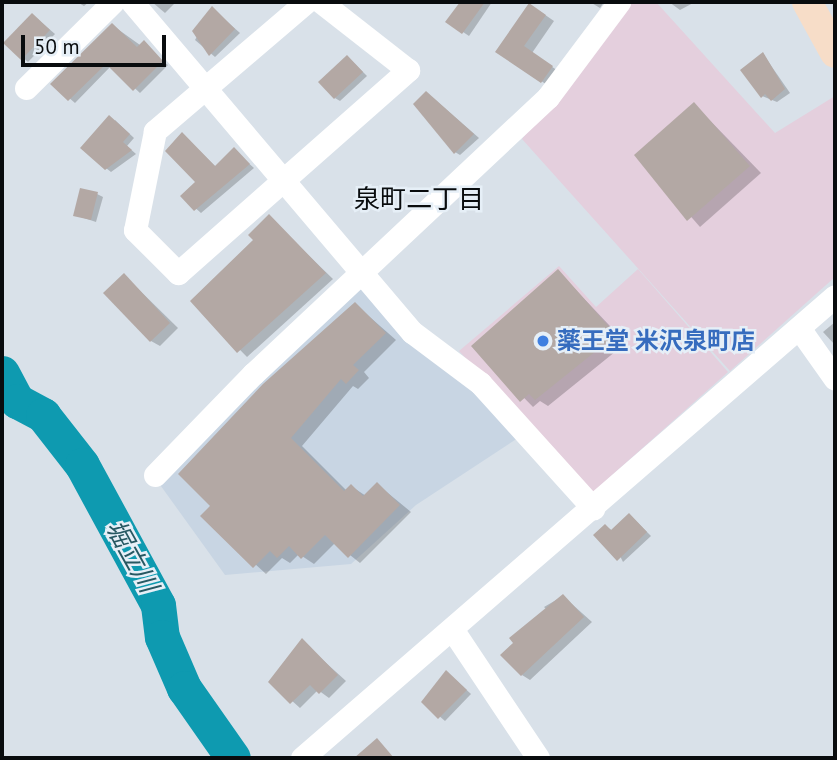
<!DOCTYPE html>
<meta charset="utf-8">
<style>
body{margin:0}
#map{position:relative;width:837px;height:760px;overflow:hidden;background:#d9e1e9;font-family:"PT Sans","Noto Sans JP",sans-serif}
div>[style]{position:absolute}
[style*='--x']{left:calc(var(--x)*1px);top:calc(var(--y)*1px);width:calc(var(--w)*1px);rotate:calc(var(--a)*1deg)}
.commercial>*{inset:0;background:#e4cfdd}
.built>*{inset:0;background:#c8d5e3}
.shadow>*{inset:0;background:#0003}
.river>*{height:35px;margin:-17.5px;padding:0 17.5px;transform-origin:17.5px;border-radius:17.5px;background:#0e9ab0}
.building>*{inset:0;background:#b3a8a4}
.minor>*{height:23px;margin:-11.5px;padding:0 11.5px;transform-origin:11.5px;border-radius:11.5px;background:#fff}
.major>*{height:30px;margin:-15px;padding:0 15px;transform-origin:15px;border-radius:15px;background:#f7ddc8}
.dots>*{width:19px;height:19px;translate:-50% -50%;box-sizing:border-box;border:4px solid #e6eff7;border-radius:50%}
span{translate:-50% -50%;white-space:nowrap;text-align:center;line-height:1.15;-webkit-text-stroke:5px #e6eff7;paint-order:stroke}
.shop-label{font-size:24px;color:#366cbe;font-weight:700}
.left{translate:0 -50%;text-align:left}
.neighbourhood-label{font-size:26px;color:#090c0e}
.water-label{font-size:26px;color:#275862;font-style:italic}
.frame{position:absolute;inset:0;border:4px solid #090c0e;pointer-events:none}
.scale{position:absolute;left:21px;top:35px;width:145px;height:32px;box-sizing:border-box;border:4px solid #090c0e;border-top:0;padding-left:9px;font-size:21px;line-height:24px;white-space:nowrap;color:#090c0e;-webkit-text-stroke:5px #e6eff7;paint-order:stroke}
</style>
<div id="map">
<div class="commercial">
<i style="clip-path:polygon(629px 2px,656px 2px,775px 133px,835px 96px,835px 277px,730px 371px,522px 139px)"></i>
<i style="clip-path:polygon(559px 266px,596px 307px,638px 269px,728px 372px,592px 493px,459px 351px)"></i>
</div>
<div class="built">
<i style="clip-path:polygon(361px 284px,477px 386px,521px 436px,416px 505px,351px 564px,225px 575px,158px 482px)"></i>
</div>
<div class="shadow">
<i style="clip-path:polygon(77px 2px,89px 2px,84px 6px)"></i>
<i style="clip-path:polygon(152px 2px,176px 2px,165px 13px)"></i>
<i style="clip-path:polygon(462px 2px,492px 2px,469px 36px,448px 22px)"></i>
<i style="clip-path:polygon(590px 2px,604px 2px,600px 8px)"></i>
<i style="clip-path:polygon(669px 2px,695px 2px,680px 10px)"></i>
<i style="clip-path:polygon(213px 9px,240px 33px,215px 57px,195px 40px)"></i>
<i style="clip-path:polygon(538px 10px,554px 21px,532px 53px,561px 73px,550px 87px,498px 51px)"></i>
<i style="clip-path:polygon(33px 15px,55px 34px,28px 62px,6px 43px)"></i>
<i style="clip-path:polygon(112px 25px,168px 65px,140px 93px,111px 66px,75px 103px,53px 84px)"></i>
<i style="clip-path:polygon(763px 54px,790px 93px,777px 102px,762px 96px)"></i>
<i style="clip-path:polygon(352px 61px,367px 76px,340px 101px,335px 98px)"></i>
<i style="clip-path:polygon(432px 97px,479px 138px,460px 155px,455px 152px)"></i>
<i style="clip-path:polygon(694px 104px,761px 173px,700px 227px,637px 155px)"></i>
<i style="clip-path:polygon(115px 120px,134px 138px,127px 146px,136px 154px,111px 172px,106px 168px)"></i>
<i style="clip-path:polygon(182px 134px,216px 167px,234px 150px,254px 168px,201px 213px,182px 196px,197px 182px)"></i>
<i style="clip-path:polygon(97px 194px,103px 197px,96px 222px,75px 215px)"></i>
<i style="clip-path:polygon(269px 217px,333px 279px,247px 357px,192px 301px,255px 240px)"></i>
<i style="clip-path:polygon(558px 271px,626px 343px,548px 406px,540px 401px,533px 407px,473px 346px)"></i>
<i style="clip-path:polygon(124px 275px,178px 328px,160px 346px,151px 341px)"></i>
<i style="clip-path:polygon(355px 304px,396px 340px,364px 372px,369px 378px,358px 389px,353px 386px,302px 446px,347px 491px,351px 486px,366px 496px,377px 484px,411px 512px,360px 563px,335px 543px,314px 564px,299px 554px,290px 563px,282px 558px,266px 574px,203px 516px)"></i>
<i style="clip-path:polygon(835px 322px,835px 345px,823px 332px)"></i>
<i style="clip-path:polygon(630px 515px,651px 536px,623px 562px,605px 526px,613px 531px)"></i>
<i style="clip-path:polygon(563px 596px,592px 622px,530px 680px,522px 675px,548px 611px,544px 607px)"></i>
<i style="clip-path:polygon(302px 641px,346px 681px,329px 698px,318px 690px,300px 708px,271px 682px)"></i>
<i style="clip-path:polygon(447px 672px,471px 694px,445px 721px,423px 702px)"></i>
</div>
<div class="river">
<i style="--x:2;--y:373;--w:32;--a:62"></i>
<i style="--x:17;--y:401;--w:30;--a:28"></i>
<i style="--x:43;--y:415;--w:63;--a:52"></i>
<i style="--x:82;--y:465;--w:159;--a:61.5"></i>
<i style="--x:158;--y:605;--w:32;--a:83"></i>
<i style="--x:162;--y:637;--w:56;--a:66.7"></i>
<i style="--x:184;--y:688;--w:85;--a:55"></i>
</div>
<div class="building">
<i style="clip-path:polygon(460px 2px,485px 2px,462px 34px,445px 22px)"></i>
<i style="clip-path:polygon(529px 3px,546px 15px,524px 46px,553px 66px,541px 83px,495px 52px)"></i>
<i style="clip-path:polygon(212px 6px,235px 29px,209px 56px,192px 31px)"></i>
<i style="clip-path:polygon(32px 13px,50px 30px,21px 60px,3px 43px)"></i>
<i style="clip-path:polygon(112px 23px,137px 47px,144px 40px,163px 61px,133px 91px,106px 64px,68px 101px,50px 84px)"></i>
<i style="clip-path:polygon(763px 52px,785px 89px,771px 101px,765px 94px,761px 98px,740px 70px)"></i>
<i style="clip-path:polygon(347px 55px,363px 72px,334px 99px,318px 82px)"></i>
<i style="clip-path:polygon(426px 91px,474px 134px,454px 154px,413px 104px)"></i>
<i style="clip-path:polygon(694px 102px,750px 166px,687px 221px,634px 155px)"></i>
<i style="clip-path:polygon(109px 115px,130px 134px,123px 142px,132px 150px,105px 170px,80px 148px)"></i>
<i style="clip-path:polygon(182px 132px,215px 166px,234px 147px,250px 164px,194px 211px,180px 196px,195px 182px,165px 151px)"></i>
<i style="clip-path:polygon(80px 188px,98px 192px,91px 220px,73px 216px)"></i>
<i style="clip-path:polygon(269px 214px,326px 273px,237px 353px,190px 301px,253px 240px,248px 235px)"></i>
<i style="clip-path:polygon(558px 269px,616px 335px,535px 400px,529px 394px,520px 402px,471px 346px)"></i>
<i style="clip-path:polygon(124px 273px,170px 323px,150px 342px,103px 293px)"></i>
<i style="clip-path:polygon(355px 302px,386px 333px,353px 365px,359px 370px,346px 384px,341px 379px,291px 438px,344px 491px,351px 484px,363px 496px,377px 482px,400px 505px,348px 558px,325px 535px,301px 559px,289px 546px,277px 558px,270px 551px,253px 568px,200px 516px,210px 506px,178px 474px,263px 384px)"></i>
<i style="clip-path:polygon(629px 513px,647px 532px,617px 561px,593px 535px,605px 524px,611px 530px)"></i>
<i style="clip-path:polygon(563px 594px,584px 617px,521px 676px,500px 655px,513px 643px,509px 638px)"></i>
<i style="clip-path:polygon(302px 638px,338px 675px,319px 694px,310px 685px,290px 704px,268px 682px)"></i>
<i style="clip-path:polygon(446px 670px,467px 690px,438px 719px,421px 702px)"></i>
<i style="clip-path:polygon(377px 738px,394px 758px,354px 758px)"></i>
</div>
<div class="minor">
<i style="--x:132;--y:2;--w:433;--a:49.7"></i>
<i style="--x:412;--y:332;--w:85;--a:36.9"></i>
<i style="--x:480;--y:383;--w:169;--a:47.9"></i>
<i style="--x:306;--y:2;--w:199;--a:139.5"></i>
<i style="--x:155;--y:131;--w:101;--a:101.4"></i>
<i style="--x:135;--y:230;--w:61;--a:45"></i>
<i style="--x:178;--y:273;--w:307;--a:-41.4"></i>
<i style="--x:408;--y:70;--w:110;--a:-142"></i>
<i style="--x:26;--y:88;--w:122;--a:-44.7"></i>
<i style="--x:799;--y:328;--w:62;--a:54.8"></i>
<i style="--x:155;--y:475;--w:141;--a:-45.9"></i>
<i style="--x:253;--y:374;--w:405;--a:-43.2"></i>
<i style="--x:548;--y:97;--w:119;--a:-53.2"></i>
<i style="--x:452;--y:629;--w:155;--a:56.3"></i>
<i style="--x:302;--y:758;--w:705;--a:-40.92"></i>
</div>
<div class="major">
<i style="--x:807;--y:2;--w:58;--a:61.2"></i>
</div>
<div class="dots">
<i style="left:543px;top:341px;background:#3f7fe0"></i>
</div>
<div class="shop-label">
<span class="left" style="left:557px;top:341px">薬王堂 米沢泉町店</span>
</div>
<div class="neighbourhood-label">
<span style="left:419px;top:199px">泉町二丁目</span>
</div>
<div class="water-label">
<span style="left:132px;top:556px;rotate:61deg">堀立川</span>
</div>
<div class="frame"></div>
<div class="scale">50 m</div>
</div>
